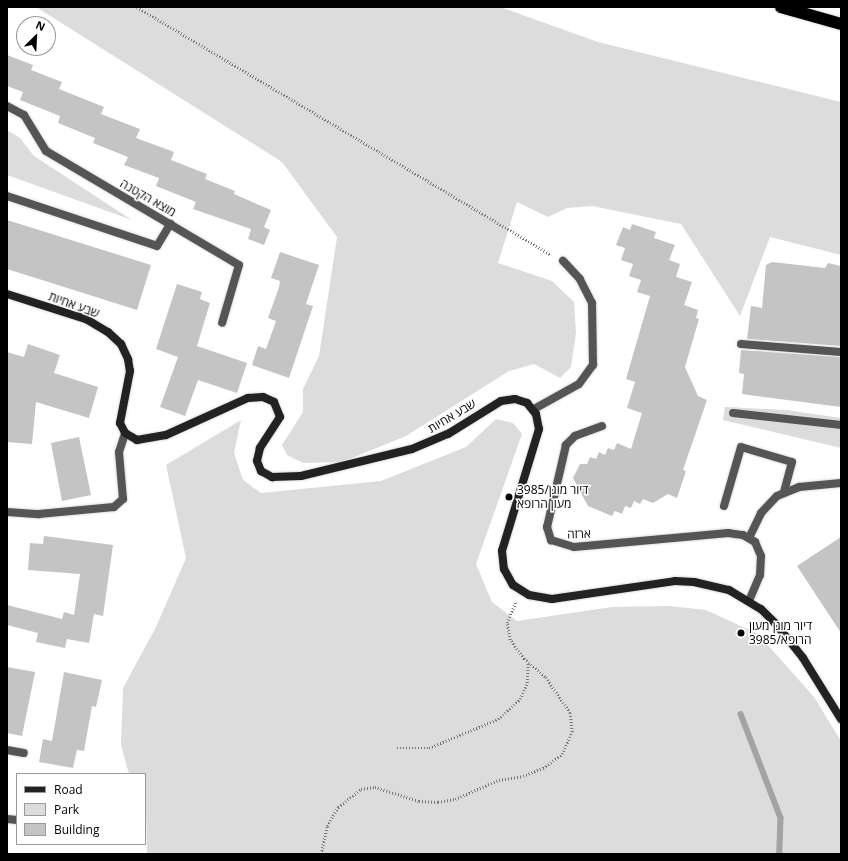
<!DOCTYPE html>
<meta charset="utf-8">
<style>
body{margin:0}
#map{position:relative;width:848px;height:861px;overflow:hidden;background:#fff;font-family:"Open Sans",Heebo,sans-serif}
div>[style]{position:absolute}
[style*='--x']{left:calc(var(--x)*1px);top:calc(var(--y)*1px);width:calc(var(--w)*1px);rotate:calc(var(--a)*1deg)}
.green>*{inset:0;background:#dcdcdc}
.stream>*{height:5.5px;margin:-2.75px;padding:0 2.75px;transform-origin:2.75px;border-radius:2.75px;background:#a3a3a3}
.building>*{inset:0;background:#c4c4c4}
.path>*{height:2.5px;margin-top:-1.25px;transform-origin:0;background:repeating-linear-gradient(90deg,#777 0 1px,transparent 0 3px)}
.roads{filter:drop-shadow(0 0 1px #dbdbdb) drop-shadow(0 0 1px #dbdbdb)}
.lane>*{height:8px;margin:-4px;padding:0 4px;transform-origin:4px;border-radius:4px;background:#555}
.street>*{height:8px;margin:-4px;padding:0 4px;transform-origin:4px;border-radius:4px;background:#555}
.secondary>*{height:8px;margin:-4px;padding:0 4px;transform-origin:4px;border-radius:4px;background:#222}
.highway>*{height:12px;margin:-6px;padding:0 6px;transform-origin:6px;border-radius:6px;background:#000}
.dots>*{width:11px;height:11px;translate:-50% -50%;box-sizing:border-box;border:2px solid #fff;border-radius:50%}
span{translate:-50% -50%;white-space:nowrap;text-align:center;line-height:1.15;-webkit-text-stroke:3px #fff;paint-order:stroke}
.street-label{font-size:12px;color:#000}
.poi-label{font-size:12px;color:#000}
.left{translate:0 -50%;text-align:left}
.frame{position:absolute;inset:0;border:8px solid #000;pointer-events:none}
.legend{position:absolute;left:16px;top:773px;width:130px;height:72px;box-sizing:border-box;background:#fff;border:1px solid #999;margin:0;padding:5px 7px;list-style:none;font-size:12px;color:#000}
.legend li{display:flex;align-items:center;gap:8px;height:20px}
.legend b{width:20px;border:1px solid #999}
.north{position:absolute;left:16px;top:16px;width:40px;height:40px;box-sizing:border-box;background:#fff;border:1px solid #999;border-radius:50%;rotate:24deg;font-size:11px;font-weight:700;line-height:16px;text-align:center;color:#000}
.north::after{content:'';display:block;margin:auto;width:14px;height:18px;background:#000;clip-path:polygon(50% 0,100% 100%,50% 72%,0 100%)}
</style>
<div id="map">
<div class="green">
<i style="clip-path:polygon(36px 7px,500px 7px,598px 42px,841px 102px,841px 255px,770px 237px,740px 316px,681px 224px,592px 206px,567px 208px,548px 217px,517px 202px,498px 263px,552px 281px,574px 302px,576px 333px,571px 367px,560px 378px,534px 364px,509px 371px,406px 436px,342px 462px,303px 463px,287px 455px,282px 445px,303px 412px,303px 389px,319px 356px,337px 237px,282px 162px)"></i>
<i style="clip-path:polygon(7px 130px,20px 138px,34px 156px,132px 220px,7px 175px)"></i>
<i style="clip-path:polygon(725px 407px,786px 410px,841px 418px,841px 448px,723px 420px)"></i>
<i style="clip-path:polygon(496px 419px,513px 423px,522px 434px,476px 564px,492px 602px,517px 621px,612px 607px,669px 606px,706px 610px,758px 634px,814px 697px,841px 741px,841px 854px,147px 854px,145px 774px,129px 774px,121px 745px,123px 688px,156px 627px,186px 558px,166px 465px,241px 420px,234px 453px,243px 480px,261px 493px,381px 481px,466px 447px)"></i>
</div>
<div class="stream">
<i style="--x:741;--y:714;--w:111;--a:69"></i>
<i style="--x:781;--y:818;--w:36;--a:92"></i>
</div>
<div class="building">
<i style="clip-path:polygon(7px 55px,33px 65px,31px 70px,62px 82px,59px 89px,104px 107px,101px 114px,140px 129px,136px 138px,174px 152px,171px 160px,207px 174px,205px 179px,235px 191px,234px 194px,271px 210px,264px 227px,270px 230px,264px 245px,248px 239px,251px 229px,193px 209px,196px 202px,156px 186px,159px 178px,124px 165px,128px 157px,93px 143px,95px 138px,58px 123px,60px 116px,20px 100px,23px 92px,7px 86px)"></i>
<i style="clip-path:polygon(7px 220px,151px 265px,137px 310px,7px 269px)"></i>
<i style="clip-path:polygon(632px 224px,656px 232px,654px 238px,675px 245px,669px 260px,680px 264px,676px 277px,692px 282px,684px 305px,698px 310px,696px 318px,699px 319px,685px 367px,698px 396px,707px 400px,683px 470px,686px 471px,677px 498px,668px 494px,653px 503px,643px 499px,640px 504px,634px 501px,631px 508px,625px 506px,622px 514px,615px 511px,612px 516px,588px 506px,573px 478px,580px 464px,587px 464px,590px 457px,596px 459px,599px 452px,605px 455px,608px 448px,614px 450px,617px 443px,631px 449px,642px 413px,627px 408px,635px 382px,626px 379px,650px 296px,637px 292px,641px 280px,629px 276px,633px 264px,621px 260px,625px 248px,616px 245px,623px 227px,630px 230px)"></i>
<i style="clip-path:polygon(280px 252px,319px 265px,306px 304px,313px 306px,289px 378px,252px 365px,258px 346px,266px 349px,276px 321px,268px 318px,279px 287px,280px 281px,271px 278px)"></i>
<i style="clip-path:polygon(772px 262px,825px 268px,828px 263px,841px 266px,841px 346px,747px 339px,751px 306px,762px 308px,766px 265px)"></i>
<i style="clip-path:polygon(177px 284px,202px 292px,200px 299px,210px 303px,197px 346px,247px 363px,237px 393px,198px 380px,185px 416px,160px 407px,178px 357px,156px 349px)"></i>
<i style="clip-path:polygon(28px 344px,60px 355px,54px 373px,98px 387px,89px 418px,36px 402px,32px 444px,7px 442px,7px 352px,24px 357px)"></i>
<i style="clip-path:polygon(741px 350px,841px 357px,841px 407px,742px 394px,744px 374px,739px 373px)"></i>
<i style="clip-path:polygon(79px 437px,91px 495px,62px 501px,51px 443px)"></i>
<i style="clip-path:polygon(44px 536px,113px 545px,103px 616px,94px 614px,89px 643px,67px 639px,65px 648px,36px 642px,38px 633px,7px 625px,7px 605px,62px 619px,64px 612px,74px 615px,80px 574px,28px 570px,30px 543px,43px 544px)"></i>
<i style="clip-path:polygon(841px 537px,841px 633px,797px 566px)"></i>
<i style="clip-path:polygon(7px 667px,35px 672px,22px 736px,7px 733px)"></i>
<i style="clip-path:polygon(64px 672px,102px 680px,96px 707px,92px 706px,84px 751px,77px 750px,73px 768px,39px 762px,43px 739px,52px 741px)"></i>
</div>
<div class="path">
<i style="--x:137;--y:7;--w:483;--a:30.9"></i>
<i style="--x:397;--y:748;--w:32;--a:0"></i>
<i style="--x:429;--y:748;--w:75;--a:-22.8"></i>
<i style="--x:498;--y:719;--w:30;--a:-42"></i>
<i style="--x:520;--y:699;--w:17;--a:-66"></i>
<i style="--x:527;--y:683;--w:20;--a:-87"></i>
<i style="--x:321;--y:854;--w:29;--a:-78"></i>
<i style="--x:327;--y:826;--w:22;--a:-60"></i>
<i style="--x:338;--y:807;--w:29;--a:-38"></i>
<i style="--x:361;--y:789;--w:14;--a:-8"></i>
<i style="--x:375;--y:787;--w:46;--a:17.7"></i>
<i style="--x:419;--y:801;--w:19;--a:3"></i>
<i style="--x:438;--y:802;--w:17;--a:-10"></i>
<i style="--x:455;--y:799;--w:48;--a:-23.4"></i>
<i style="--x:499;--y:780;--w:24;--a:-9"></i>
<i style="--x:523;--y:776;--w:22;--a:-22"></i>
<i style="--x:543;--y:768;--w:24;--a:-36"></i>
<i style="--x:562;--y:754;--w:24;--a:-66"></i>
<i style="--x:572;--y:732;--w:19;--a:-96"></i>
<i style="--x:570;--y:713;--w:44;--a:-124.8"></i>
<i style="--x:545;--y:677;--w:28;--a:-139"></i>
<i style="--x:524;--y:659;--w:24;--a:-126"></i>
<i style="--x:510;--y:640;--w:17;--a:-100"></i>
<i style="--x:507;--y:623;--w:24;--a:-68"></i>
</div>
<div class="roads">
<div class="lane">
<i style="--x:741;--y:344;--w:100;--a:4.6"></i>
<i style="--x:733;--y:413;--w:109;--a:6.3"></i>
<i style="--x:724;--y:506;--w:61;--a:-73.9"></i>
<i style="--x:741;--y:447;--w:53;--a:16.4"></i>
<i style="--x:792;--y:462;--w:31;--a:105"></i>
<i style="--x:7;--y:750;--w:17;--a:10"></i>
<i style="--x:7;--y:819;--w:10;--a:6"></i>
</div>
<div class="street">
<i style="--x:7;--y:106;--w:19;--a:28"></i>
<i style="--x:24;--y:115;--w:42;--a:58.6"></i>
<i style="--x:46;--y:151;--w:224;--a:30.6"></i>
<i style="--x:239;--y:265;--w:60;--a:106.3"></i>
<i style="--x:7;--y:196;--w:158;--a:18.4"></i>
<i style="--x:157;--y:246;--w:26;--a:-59"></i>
<i style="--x:534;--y:409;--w:51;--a:-29.1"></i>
<i style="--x:579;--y:384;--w:24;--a:-54"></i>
<i style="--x:593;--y:365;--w:62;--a:-90.9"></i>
<i style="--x:592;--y:303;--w:27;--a:-117"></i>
<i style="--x:580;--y:279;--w:25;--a:-133"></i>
<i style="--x:602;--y:426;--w:29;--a:160"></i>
<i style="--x:575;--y:436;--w:13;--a:135"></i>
<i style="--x:566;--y:445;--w:84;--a:103"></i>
<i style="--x:547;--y:527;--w:14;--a:73"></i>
<i style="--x:551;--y:540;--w:24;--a:17"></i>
<i style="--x:574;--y:547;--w:155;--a:-5.2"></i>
<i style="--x:728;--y:533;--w:15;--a:8"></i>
<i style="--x:743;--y:535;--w:14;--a:30"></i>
<i style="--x:755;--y:542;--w:15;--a:67"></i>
<i style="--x:761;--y:556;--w:19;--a:93"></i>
<i style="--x:760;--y:575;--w:28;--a:113"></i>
<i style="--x:7;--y:512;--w:32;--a:4"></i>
<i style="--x:39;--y:514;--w:75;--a:-5.3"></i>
<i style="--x:114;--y:507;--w:12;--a:-42"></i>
<i style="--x:123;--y:499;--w:47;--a:-94.9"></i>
<i style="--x:119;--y:452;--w:20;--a:-72"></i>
<i style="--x:749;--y:538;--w:28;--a:-64"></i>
<i style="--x:761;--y:513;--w:23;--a:-47"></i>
<i style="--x:777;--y:496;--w:24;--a:-22"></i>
<i style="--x:799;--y:487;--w:42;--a:-5.4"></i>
</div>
<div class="secondary">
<i style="--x:7;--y:294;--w:83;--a:17.6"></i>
<i style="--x:86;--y:319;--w:26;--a:31"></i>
<i style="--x:108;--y:332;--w:18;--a:43"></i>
<i style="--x:121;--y:344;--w:17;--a:65"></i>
<i style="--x:128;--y:359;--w:12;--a:81"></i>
<i style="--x:130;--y:371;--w:53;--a:100.9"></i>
<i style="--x:120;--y:423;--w:11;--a:63"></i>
<i style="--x:125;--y:433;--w:14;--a:30"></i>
<i style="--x:137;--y:440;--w:29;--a:-10"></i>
<i style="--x:166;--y:435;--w:90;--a:-24.3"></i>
<i style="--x:248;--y:398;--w:15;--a:-4"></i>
<i style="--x:263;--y:397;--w:12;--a:24"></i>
<i style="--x:274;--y:402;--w:16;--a:68"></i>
<i style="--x:280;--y:417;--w:37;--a:123"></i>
<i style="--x:260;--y:448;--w:13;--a:103"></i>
<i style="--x:257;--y:461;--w:11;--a:68"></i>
<i style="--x:261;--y:471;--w:13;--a:29"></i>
<i style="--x:272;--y:477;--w:29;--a:-2"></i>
<i style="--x:301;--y:476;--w:114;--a:-13.7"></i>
<i style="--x:412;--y:449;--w:39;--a:-23"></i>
<i style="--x:448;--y:434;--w:62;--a:-31.9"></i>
<i style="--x:501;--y:401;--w:14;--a:-8"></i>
<i style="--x:515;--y:399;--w:13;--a:18"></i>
<i style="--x:527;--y:403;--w:14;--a:51"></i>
<i style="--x:536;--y:414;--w:15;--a:79"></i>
<i style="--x:539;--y:429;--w:127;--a:106.9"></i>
<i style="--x:502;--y:551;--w:18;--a:84"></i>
<i style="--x:504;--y:569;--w:18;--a:61"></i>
<i style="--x:513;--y:585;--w:19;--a:32"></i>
<i style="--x:529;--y:595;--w:23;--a:10"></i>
<i style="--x:552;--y:599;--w:124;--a:-8.3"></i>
<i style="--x:675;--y:581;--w:19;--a:3"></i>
<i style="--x:694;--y:582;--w:36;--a:13"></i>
<i style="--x:729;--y:590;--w:37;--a:31"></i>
<i style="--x:761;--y:609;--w:20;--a:45"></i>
<i style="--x:775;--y:623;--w:45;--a:51.3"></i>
<i style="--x:803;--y:658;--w:72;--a:58.1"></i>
</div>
<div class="highway">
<i style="--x:781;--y:7;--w:62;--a:15.8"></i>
</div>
</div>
<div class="dots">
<i style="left:509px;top:497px;background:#000"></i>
<i style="left:741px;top:633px;background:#000"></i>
</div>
<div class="street-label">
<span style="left:148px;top:198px;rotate:30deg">מוצא הקטנה</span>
<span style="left:74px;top:305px;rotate:20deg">שבע אחיות</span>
<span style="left:452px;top:416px;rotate:-31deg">שבע אחיות</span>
<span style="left:579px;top:534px;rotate:-2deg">ארזה</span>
</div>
<div class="poi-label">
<span class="left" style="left:517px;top:497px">3985/דיור מוגן<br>מעון הרופא</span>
<span class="left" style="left:749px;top:633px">דיור מוגן מעון<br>הרופא/3985</span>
</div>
<div class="frame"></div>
<ul class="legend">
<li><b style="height:5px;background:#222"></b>Road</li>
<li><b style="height:11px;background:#dcdcdc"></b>Park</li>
<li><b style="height:11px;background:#c4c4c4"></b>Building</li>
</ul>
<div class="north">N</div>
</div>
